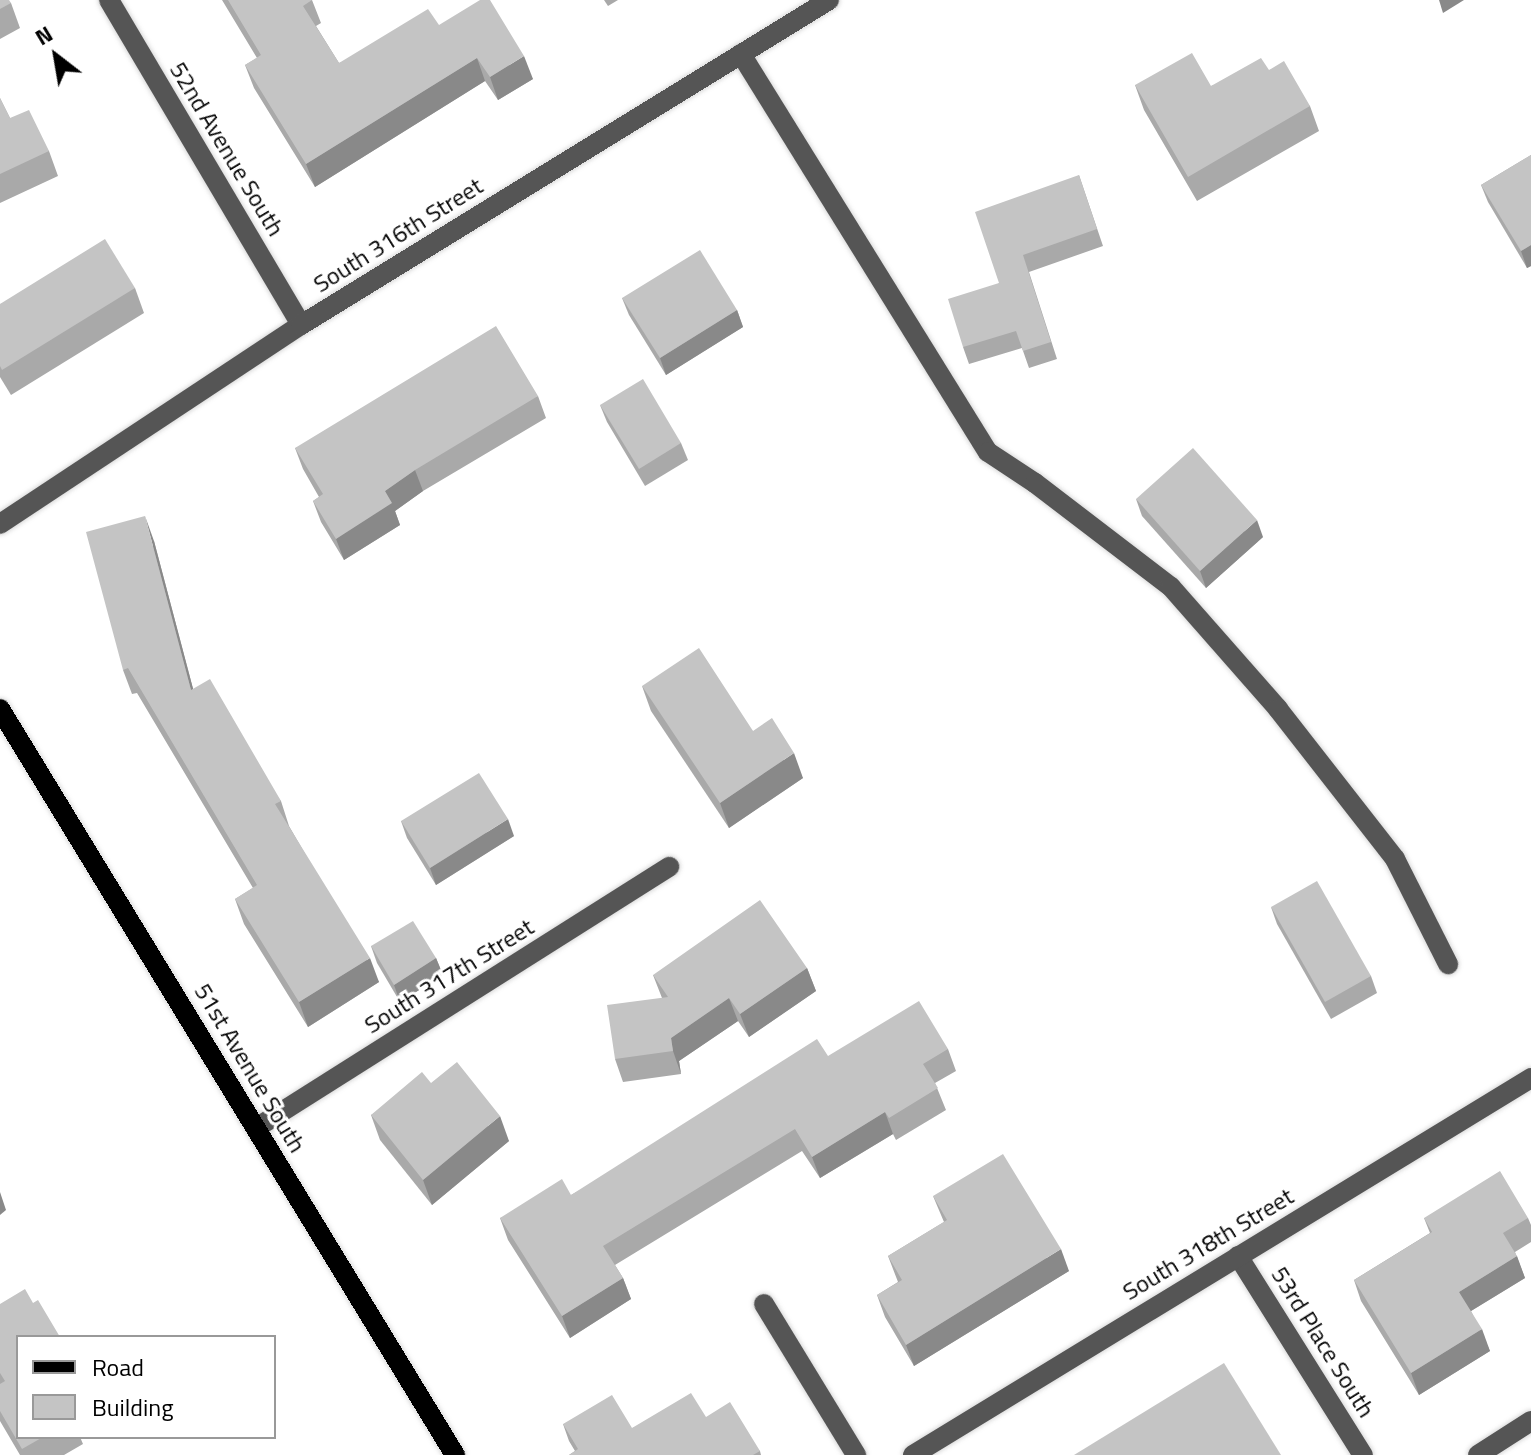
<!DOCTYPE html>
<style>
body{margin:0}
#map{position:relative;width:1531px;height:1455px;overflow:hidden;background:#fff;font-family:"Titillium Web",sans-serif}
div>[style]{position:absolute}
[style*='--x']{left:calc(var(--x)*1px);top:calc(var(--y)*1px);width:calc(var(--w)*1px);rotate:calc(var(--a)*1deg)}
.roads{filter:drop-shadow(0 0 2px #dbdbdb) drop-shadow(0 0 2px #dbdbdb)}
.minor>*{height:20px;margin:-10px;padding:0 10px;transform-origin:10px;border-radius:10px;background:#555}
.major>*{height:20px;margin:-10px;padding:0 10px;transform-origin:10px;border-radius:10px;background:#000}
.wall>*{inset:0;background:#a9a9a9}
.shaded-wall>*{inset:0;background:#898989}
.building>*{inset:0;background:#c4c4c4}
span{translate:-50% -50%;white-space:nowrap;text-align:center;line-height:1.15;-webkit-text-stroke:6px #fff;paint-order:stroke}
.street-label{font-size:24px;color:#000}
.legend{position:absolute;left:16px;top:1335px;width:260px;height:104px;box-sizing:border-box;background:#fff;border:2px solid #999;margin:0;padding:10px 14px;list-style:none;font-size:24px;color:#000}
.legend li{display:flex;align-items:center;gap:16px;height:40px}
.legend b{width:40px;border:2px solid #999}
.north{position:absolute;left:16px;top:16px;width:80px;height:80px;-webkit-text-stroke:6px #fff;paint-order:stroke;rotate:329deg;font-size:22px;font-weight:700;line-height:32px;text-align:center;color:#000}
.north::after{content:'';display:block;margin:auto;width:28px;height:36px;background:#000;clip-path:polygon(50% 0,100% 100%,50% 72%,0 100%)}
</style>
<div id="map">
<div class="roads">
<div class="minor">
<i style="--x:109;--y:0;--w:377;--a:59.4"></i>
<i style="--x:741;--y:54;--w:468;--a:58.2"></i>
<i style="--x:988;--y:452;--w:56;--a:33.4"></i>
<i style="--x:1035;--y:483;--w:171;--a:37.4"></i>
<i style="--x:1171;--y:587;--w:162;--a:48.7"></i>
<i style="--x:1278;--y:709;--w:190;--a:52"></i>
<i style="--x:1395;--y:859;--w:118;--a:63.2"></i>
<i style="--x:0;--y:524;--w:361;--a:-33.5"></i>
<i style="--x:301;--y:325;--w:620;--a:-31.61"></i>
<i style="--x:256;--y:1128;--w:489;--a:-32.3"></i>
<i style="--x:1238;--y:1256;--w:235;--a:57.9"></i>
<i style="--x:764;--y:1304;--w:177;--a:58.6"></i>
<i style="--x:913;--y:1455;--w:724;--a:-31.38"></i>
<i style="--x:1478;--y:1455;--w:63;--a:-32.7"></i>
</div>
<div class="major">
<i style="--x:0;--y:709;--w:874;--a:58.62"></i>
</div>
</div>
<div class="wall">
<i style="clip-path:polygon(0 0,11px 3px,20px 28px,0 39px)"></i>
<i style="clip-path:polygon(222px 0,312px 0,321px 23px,316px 26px,339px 63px,439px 25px,533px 79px,498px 100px,485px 81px,315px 187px,254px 88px,245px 65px,257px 58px)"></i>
<i style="clip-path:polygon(604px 0,618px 0,608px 6px)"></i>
<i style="clip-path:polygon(1269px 70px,1310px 106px,1319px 131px,1197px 201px,1144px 110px,1135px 85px,1211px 86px)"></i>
<i style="clip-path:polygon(0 98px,10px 118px,49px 151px,58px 176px,0 203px)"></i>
<i style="clip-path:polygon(1531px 155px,1531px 266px,1527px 268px,1488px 202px,1481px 185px)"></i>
<i style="clip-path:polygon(1079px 175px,1103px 246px,1029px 272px,1057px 359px,1029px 368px,1022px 348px,969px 364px,963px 347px,999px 283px)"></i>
<i style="clip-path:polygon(135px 288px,144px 313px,11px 395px,0 377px,0 304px)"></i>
<i style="clip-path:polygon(622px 298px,737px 310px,743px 327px,666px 375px,629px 315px)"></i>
<i style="clip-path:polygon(538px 396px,546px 418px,423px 491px,395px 511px,400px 525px,344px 560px,321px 522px,313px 501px,319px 497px,303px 469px,295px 448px)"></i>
<i style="clip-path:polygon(600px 405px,681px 443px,688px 460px,645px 486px,607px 422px)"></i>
<i style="clip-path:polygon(1136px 499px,1263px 537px,1206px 588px,1142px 516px)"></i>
<i style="clip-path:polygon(154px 541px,193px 689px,281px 801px,289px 826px,379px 982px,308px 1027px,244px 924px,235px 899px,253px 888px,137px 693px,132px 694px,123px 670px)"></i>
<i style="clip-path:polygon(642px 686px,753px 731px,803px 778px,729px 828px,651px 711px)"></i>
<i style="clip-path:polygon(401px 821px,514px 836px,436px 885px,407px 838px)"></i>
<i style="clip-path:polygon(1271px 907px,1371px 976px,1377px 993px,1331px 1019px,1277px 924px)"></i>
<i style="clip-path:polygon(371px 946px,436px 958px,443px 975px,400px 1002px,377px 963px)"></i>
<i style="clip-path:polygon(807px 968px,816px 991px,749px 1037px,738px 1021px,679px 1061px,681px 1074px,623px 1082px,615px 1059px,662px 998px,653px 975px)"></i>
<i style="clip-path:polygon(948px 1049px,956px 1071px,935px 1083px,946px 1110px,896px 1140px,893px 1134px,820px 1178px,802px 1151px,615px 1265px,623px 1278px,631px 1299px,570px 1338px,508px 1240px,500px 1218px,571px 1195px,828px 1056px)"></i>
<i style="clip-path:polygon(431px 1083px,509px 1141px,432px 1205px,380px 1140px,371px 1115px)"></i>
<i style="clip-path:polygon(933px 1196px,1069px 1271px,914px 1366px,885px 1317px,877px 1295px,898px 1282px,888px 1256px,944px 1222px)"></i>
<i style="clip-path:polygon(1424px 1218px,1528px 1218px,1531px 1225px,1531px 1242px,1515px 1252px,1525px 1278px,1471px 1311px,1490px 1351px,1419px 1395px,1361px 1301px,1354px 1280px,1430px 1233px)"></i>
<i style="clip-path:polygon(0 1304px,18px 1437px,80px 1437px,83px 1444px,64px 1455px,20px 1455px,0 1421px)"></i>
<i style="clip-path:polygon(706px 1417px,760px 1451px,761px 1455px,569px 1455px,575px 1451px,569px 1441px,563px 1424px,632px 1428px)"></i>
</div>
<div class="shaded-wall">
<i style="clip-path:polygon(1439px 0,1464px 0,1443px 13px)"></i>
<i style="clip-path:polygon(524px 56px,533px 79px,498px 100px,490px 77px)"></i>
<i style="clip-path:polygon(477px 58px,485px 81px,315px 187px,306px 164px)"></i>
<i style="clip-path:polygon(1531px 245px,1531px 266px,1527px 268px,1521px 251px)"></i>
<i style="clip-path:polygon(737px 310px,743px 327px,666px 375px,660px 358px)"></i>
<i style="clip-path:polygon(415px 470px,423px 491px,395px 511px,400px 525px,344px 560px,336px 539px,385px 491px)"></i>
<i style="clip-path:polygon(145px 516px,154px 541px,200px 715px,191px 690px)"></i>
<i style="clip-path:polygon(1257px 520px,1263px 537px,1206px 588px,1200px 571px)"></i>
<i style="clip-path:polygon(794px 753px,803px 778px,729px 828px,720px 803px)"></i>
<i style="clip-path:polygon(508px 819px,514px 836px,436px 885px,430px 868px)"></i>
<i style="clip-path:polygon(370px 958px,379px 982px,308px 1027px,299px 1002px)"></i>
<i style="clip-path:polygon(436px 958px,443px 975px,400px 1002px,394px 985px)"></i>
<i style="clip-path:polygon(807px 968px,816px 991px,749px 1037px,740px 1014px)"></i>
<i style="clip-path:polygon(729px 998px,738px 1021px,679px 1061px,681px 1074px,673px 1051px,671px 1038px)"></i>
<i style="clip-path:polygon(885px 1112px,893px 1134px,820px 1178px,812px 1157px)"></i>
<i style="clip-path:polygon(500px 1116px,509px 1141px,432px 1205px,423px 1180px)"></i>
<i style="clip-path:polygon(0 1192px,6px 1210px,0 1215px)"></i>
<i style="clip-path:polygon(1061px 1249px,1069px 1271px,914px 1366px,906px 1345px)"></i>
<i style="clip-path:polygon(1517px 1256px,1525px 1278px,1466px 1314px,1459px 1292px)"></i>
<i style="clip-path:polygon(623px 1278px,631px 1299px,570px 1338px,562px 1316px)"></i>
<i style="clip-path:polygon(1482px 1329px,1490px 1351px,1419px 1395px,1411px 1373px)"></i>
</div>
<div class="building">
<i style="clip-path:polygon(0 0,9px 0,11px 3px,0 9px)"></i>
<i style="clip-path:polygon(228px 0,312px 0,303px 6px,339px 63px,428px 9px,439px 25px,480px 0,490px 0,524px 56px,490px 77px,477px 58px,306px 164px,245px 65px,261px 55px)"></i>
<i style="clip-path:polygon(1192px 53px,1211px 86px,1261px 58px,1269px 70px,1284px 61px,1310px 106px,1188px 177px,1135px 85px)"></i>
<i style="clip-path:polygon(0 98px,10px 118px,29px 110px,49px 151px,0 174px)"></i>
<i style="clip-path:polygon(1531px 155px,1531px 245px,1521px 251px,1481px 185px)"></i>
<i style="clip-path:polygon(1079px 175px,1097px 229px,1023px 255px,1051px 342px,1023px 351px,1016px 331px,963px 347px,948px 299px,999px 283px,975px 212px)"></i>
<i style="clip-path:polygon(105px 239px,135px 288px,2px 370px,0 366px,0 304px)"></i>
<i style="clip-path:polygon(700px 250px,737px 310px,660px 358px,622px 298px)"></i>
<i style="clip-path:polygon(496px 326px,538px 396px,415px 470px,385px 491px,392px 503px,336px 539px,313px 501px,323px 494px,295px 448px)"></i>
<i style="clip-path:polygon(643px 379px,681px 443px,639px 469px,600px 405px)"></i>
<i style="clip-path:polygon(1193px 448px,1257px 520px,1200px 571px,1136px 499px)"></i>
<i style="clip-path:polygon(145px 516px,191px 690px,210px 679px,281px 801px,275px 804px,370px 958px,299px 1002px,235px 899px,257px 885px,128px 668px,123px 670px,86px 532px)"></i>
<i style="clip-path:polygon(699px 648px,753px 731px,772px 718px,794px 753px,720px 803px,642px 686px)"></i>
<i style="clip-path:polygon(479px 773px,508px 819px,430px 868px,401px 821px)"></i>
<i style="clip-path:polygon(1317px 881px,1371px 976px,1325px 1002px,1271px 907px)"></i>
<i style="clip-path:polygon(760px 900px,807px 968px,740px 1014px,729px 998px,671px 1038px,673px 1051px,615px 1059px,607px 1005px,668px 997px,653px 975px)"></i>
<i style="clip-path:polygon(413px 921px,436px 958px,394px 985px,371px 946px)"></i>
<i style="clip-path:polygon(919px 1001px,948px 1049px,923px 1064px,938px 1088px,889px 1118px,885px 1112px,812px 1157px,795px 1129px,603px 1246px,623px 1278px,562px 1316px,500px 1218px,562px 1179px,571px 1195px,817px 1039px,828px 1056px)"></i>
<i style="clip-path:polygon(457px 1062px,500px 1116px,423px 1180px,371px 1115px,422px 1072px,431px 1083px)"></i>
<i style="clip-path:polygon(1003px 1154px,1061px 1249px,906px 1345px,877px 1295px,902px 1280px,888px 1256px,947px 1220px,933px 1196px)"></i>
<i style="clip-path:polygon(1500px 1171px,1528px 1218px,1503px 1233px,1517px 1256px,1459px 1292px,1482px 1329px,1411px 1373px,1354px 1280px,1432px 1232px,1424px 1218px)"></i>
<i style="clip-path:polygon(25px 1289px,33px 1303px,38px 1300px,60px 1337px,18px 1337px,18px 1437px,43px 1437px,22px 1449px,0 1411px,0 1384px,5px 1381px,0 1373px,0 1304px)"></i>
<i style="clip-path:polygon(1224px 1363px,1281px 1455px,1074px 1455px)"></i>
<i style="clip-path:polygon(691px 1393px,706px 1417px,730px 1402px,760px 1451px,753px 1455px,569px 1455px,578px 1449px,563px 1424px,612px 1395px,632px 1428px)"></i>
</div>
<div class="street-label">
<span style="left:227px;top:149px;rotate:59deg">52nd Avenue South</span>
<span style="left:398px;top:235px;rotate:-32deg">South 316th Street</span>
<span style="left:449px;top:976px;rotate:-32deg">South 317th Street</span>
<span style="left:250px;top:1068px;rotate:59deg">51st Avenue South</span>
<span style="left:1208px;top:1244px;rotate:-31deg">South 318th Street</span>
<span style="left:1323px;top:1342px;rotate:58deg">53rd Place South</span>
</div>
<ul class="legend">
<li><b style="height:10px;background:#000"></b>Road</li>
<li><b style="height:22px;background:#c4c4c4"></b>Building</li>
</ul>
<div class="north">N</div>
</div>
